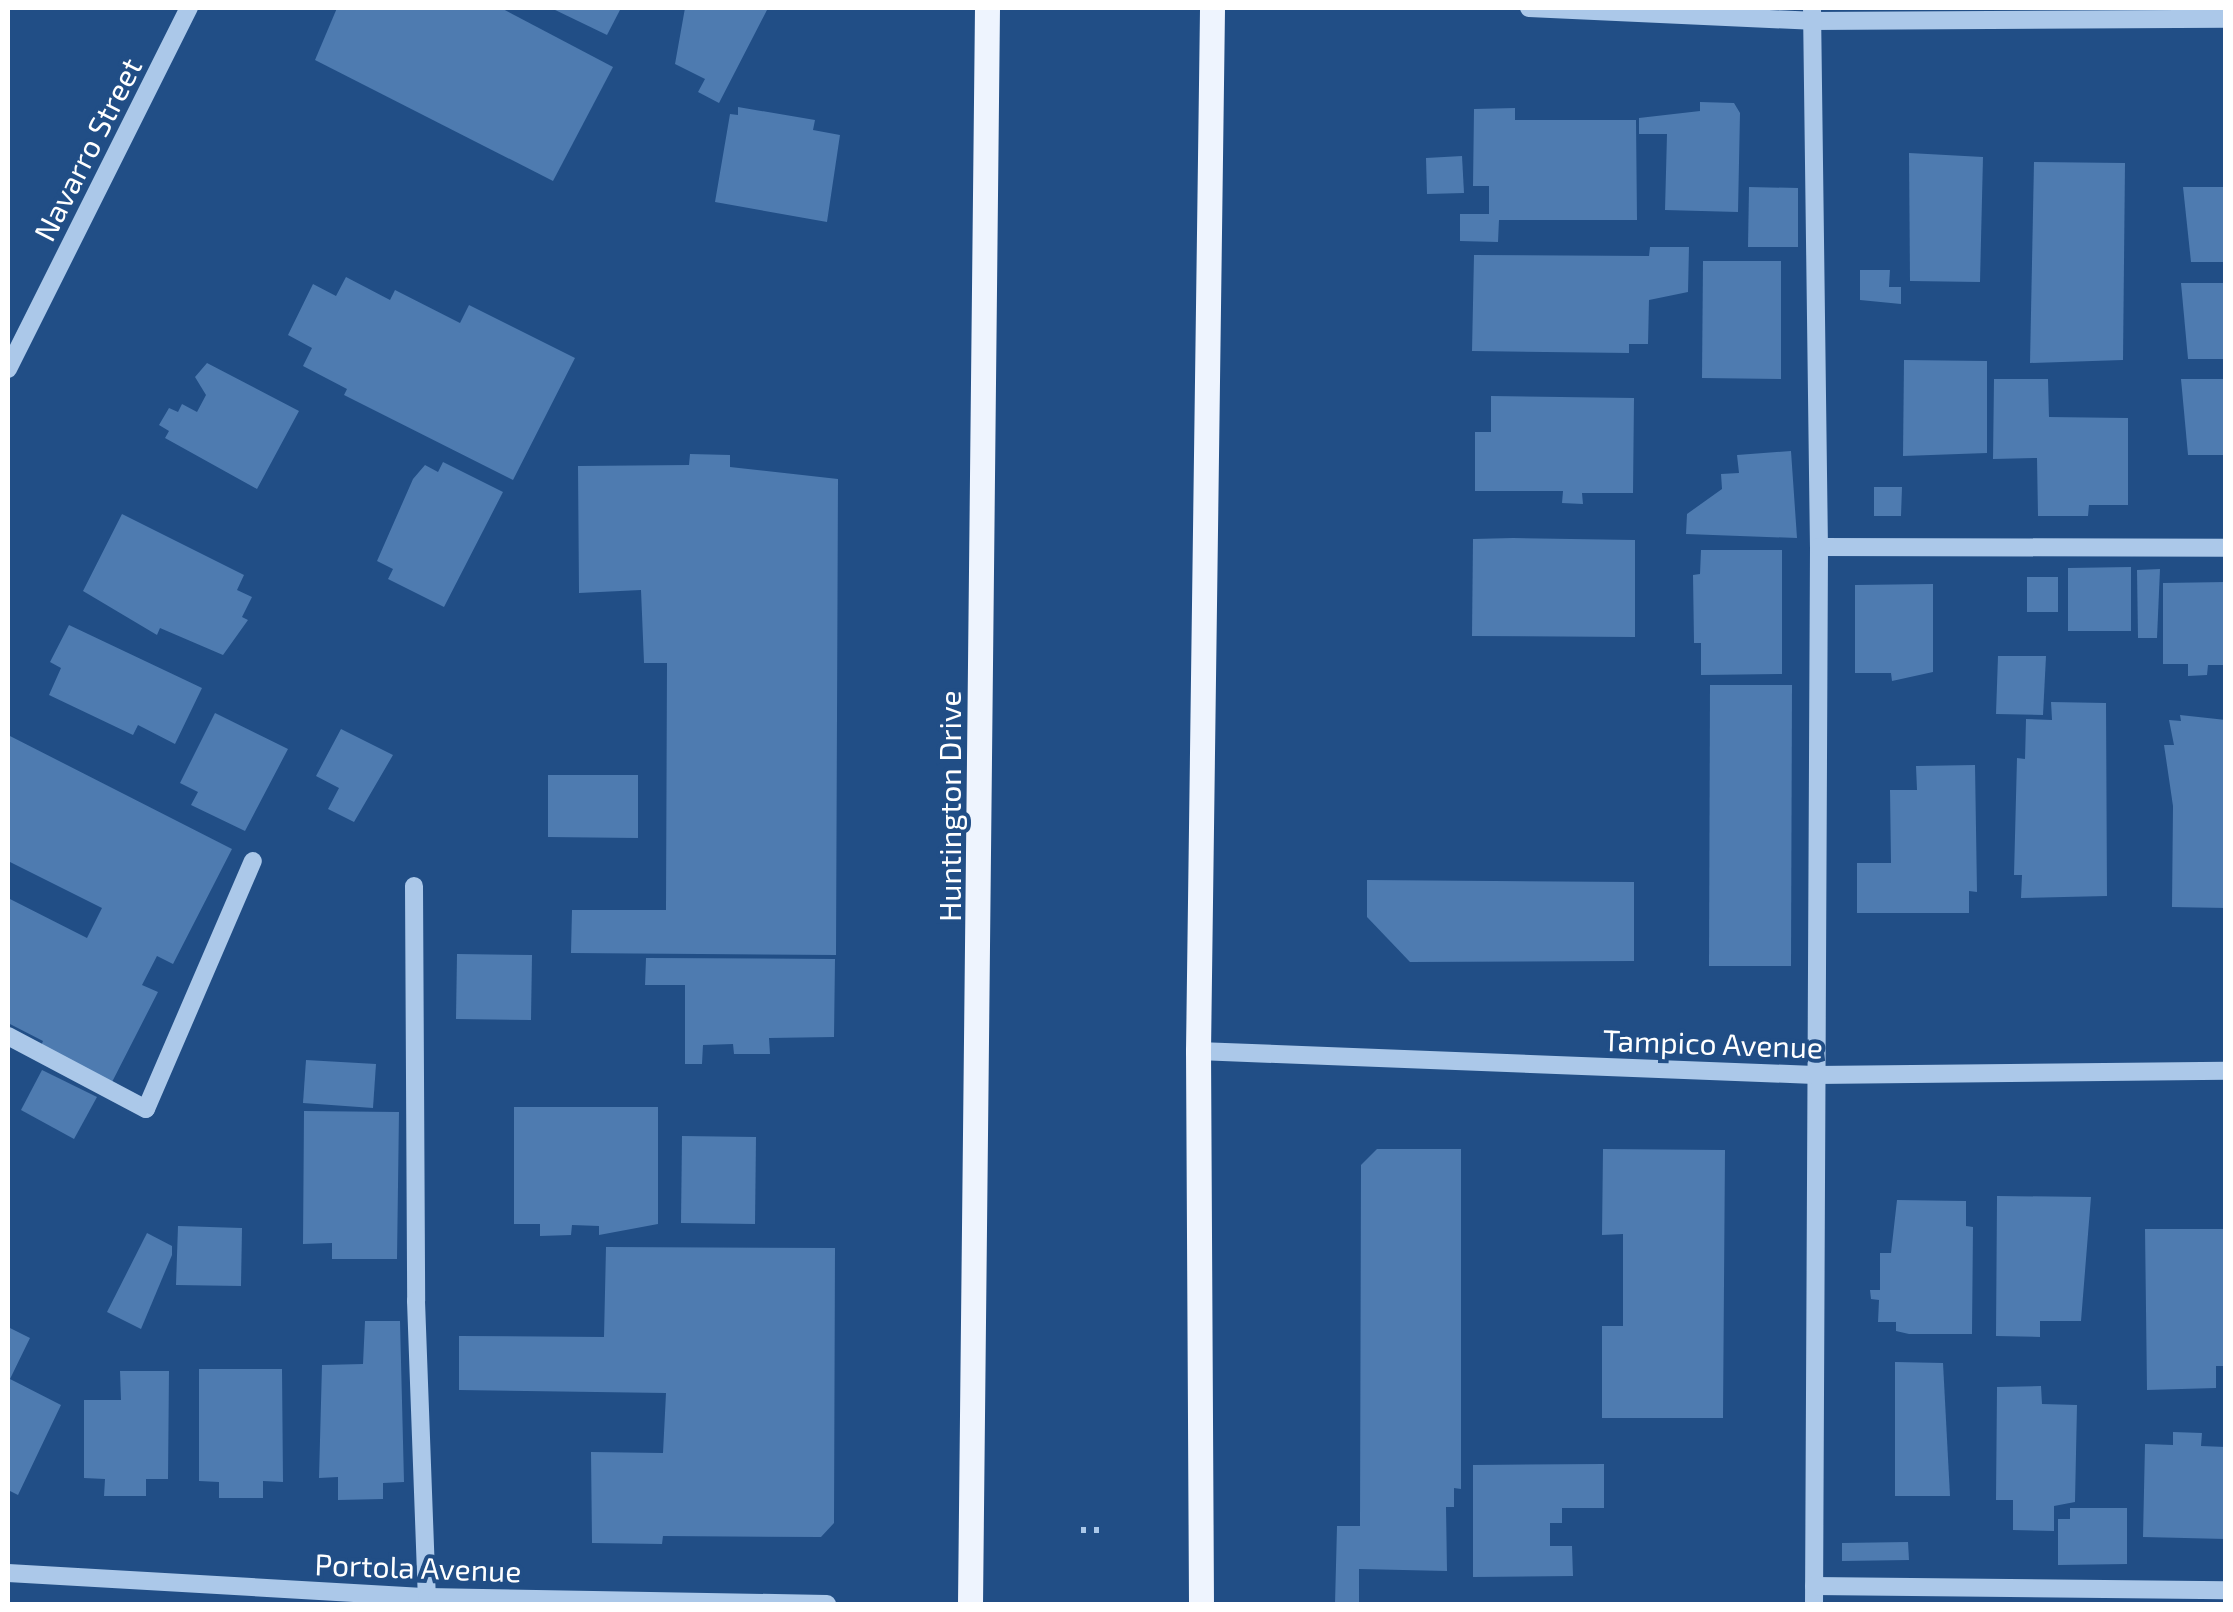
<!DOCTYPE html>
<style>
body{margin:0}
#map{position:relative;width:2233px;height:1612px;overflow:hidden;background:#214e86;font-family:"Exo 2",sans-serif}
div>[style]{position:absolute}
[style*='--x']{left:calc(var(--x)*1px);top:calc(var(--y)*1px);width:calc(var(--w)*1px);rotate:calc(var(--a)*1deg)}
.building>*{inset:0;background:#4e7bb0}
.path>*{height:6px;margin-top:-3px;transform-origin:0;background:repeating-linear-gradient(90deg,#abc8e9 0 5px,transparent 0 13px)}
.minor>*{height:18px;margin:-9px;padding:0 9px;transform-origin:9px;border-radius:9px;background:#abc8e9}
.major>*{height:25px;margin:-12.5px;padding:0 12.5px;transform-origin:12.5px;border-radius:12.5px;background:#eef4fe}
span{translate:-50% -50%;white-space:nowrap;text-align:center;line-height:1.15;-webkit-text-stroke:8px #214e86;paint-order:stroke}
.street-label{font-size:30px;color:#fff}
.frame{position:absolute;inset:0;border:10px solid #fff;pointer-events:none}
</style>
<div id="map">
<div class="building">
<i style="clip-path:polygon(337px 8px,501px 8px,613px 67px,553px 181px,315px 60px)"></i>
<i style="clip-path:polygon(551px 8px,621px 8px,607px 35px)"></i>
<i style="clip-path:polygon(685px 8px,768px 8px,719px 103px,698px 92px,705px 79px,675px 64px)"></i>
<i style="clip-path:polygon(1700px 102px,1734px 103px,1740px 113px,1738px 212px,1665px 210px,1667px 134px,1639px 134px,1639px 118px,1700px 111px)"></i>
<i style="clip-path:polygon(738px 107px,815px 120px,813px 130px,840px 135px,827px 222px,715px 202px,730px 114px,738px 115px)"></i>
<i style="clip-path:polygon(1515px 108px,1515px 120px,1636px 120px,1637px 220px,1499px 220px,1498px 242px,1460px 241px,1460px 214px,1489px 214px,1489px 186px,1473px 186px,1474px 109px)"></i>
<i style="clip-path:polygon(1909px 153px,1983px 157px,1980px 282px,1910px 281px)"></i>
<i style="clip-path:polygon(1462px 156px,1464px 193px,1427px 194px,1426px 158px)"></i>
<i style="clip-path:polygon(2034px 162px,2125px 163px,2123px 360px,2030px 363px)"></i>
<i style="clip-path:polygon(1749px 187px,1798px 188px,1798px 247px,1748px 247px)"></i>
<i style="clip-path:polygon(2183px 187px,2226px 187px,2226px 262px,2191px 262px)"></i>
<i style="clip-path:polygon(1650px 247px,1689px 247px,1688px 292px,1649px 300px,1648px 344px,1629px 344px,1629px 353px,1472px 351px,1474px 255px,1649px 256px)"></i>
<i style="clip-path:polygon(1703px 261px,1781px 261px,1781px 379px,1702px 378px)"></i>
<i style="clip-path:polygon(1860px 270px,1890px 270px,1889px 287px,1901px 287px,1901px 304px,1860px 300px)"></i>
<i style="clip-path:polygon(346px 277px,390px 300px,395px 290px,460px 323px,469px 305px,575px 358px,513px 480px,344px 395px,347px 389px,303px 366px,312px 348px,288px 335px,313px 284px,336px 296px)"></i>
<i style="clip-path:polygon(2181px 283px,2226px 283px,2226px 359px,2188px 359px)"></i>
<i style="clip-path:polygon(1904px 360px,1987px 361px,1987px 453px,1903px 456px)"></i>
<i style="clip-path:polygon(207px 363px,299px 411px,257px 489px,165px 438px,169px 431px,159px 425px,169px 408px,178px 412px,182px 404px,197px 412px,206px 395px,195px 377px)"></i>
<i style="clip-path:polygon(1994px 379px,2048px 379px,2049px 417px,2128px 418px,2128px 505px,2089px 505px,2088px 516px,2038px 516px,2037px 458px,1993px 459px)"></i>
<i style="clip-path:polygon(2181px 379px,2226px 379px,2226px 455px,2188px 455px)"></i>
<i style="clip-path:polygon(1491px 396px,1634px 398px,1633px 493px,1582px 493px,1583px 504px,1562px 503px,1563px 491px,1475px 491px,1475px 432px,1491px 432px)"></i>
<i style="clip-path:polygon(1791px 451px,1797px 538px,1686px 534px,1687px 514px,1722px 489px,1721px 474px,1739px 473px,1737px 455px)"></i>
<i style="clip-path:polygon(690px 454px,730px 455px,730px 467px,838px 479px,836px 955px,571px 953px,572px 910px,666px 910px,667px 663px,644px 663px,641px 590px,579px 593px,578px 466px,689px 465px)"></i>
<i style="clip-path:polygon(443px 462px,503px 492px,444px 607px,388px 579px,393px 569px,377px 561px,413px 479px,425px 465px,438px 472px)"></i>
<i style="clip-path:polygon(1874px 487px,1902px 487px,1901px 516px,1874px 516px)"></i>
<i style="clip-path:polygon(122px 514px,244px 575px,237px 590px,252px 597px,242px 617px,248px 620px,223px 655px,160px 628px,157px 635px,83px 591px)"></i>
<i style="clip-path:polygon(1513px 538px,1635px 540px,1635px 637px,1472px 636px,1473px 539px)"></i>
<i style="clip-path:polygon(1701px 550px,1782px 550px,1782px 674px,1701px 675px,1701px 643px,1694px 643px,1693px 575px,1700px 574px)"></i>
<i style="clip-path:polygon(2131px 567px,2131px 631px,2068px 631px,2068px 568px)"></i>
<i style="clip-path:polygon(2160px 569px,2157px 638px,2138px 638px,2137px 570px)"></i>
<i style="clip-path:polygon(2027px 577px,2058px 577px,2058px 612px,2027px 612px)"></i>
<i style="clip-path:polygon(2226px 582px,2226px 665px,2208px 665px,2207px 675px,2188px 676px,2188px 664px,2163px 664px,2163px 583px)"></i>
<i style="clip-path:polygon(1933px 584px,1933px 672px,1892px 681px,1891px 673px,1855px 673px,1855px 585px)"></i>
<i style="clip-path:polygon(69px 625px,202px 688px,175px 744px,138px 725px,133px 735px,49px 695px,61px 668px,50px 662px)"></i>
<i style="clip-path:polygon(1998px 656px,2046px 656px,2043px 715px,1996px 714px)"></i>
<i style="clip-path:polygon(1710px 685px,1792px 685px,1791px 966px,1709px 966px)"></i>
<i style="clip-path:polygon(2051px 702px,2106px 703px,2107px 896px,2021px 898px,2022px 875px,2014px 875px,2017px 758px,2025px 759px,2026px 719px,2052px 720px)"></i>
<i style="clip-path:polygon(215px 713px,288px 749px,245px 831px,191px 805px,198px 792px,180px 783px)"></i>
<i style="clip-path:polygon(2180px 715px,2226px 720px,2226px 908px,2172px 907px,2173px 806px,2164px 745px,2174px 745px,2169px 720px,2181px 721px)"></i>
<i style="clip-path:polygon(341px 729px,393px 755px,354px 822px,328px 809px,339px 788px,316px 776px)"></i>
<i style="clip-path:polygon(8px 735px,232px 849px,173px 964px,157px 956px,142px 985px,158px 992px,110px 1086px,39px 1050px,43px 1041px,8px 1023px,8px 898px,87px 938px,102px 908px,8px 861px)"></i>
<i style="clip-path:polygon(1975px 765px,1977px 892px,1969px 891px,1969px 913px,1857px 913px,1857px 863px,1891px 863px,1890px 790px,1917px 790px,1916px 766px)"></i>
<i style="clip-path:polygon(548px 775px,638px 775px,638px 838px,548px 837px)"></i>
<i style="clip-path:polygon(1367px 880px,1634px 882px,1634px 961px,1410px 962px,1367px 917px)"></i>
<i style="clip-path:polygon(457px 954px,532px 955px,531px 1020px,456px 1019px)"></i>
<i style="clip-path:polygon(646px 958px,835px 959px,834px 1037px,769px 1038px,770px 1054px,734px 1054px,733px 1044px,703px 1045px,702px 1064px,685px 1064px,685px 985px,645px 985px)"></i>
<i style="clip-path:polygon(306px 1060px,376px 1064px,373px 1108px,303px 1103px)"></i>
<i style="clip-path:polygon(42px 1070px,97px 1097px,74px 1139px,21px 1110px)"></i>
<i style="clip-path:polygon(514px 1107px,658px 1107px,658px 1224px,599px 1235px,599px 1226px,572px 1225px,571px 1235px,540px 1236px,540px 1224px,514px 1224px)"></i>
<i style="clip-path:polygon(304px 1111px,399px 1112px,397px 1259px,332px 1259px,332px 1243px,303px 1244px)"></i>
<i style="clip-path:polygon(682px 1136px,756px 1137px,755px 1224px,681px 1223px)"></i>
<i style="clip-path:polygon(1377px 1149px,1461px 1149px,1461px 1489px,1454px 1488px,1454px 1507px,1446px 1507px,1447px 1571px,1359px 1569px,1359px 1604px,1335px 1604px,1337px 1526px,1360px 1526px,1361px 1165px)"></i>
<i style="clip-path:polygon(1603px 1149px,1725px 1150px,1723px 1418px,1602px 1418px,1602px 1326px,1623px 1326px,1623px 1234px,1602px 1235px)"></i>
<i style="clip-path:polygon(1997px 1196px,2091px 1197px,2081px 1321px,2040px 1321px,2040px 1337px,1996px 1336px)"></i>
<i style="clip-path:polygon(1897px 1200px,1966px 1201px,1966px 1226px,1973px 1227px,1972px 1334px,1909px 1334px,1896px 1331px,1896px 1322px,1878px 1322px,1879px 1300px,1871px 1299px,1870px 1290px,1880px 1290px,1880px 1253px,1891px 1253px)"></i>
<i style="clip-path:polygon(178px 1226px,242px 1228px,241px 1286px,176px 1285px)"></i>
<i style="clip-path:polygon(2145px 1229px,2226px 1229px,2226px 1366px,2216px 1366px,2216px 1388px,2147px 1390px)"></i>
<i style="clip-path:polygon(147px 1233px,172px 1246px,172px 1255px,141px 1329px,107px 1312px)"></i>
<i style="clip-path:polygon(606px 1247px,835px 1248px,834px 1523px,821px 1537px,663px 1536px,662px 1544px,592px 1543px,591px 1452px,663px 1453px,666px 1393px,459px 1390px,459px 1336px,604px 1337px)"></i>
<i style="clip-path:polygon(365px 1321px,400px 1321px,404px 1482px,383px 1483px,383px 1499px,338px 1500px,338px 1477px,319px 1478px,322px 1365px,363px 1364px)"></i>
<i style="clip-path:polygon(8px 1327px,30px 1338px,10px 1379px,61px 1405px,18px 1495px,8px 1490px)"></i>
<i style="clip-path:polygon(1895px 1362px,1943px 1363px,1950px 1496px,1895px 1496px)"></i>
<i style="clip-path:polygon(199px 1369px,282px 1369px,283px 1482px,263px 1481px,263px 1498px,219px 1498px,219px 1482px,199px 1481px)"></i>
<i style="clip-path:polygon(120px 1371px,169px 1371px,168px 1479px,146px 1479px,146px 1496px,104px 1496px,105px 1479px,84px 1478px,84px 1400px,121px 1400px)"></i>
<i style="clip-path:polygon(2041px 1386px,2042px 1404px,2077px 1405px,2075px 1502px,2054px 1506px,2054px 1531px,2013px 1530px,2013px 1500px,1996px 1500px,1997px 1387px)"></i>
<i style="clip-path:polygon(2173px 1432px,2202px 1433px,2201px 1446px,2226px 1447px,2226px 1539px,2143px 1537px,2145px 1444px,2173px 1445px)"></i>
<i style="clip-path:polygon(1604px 1464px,1604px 1508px,1562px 1508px,1562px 1523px,1550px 1523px,1550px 1546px,1572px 1546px,1573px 1576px,1473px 1577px,1473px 1465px)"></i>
<i style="clip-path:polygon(2070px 1508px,2127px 1508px,2127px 1564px,2058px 1565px,2058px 1519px,2070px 1519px)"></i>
<i style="clip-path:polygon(1908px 1542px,1909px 1560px,1842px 1561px,1842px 1543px)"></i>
</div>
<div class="path">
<i style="--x:1081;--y:1530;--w:23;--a:0"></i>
</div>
<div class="minor">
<i style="--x:1529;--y:8;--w:283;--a:2.6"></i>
<i style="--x:1812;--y:21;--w:414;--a:-0.3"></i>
<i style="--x:1812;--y:8;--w:539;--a:89.26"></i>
<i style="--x:1819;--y:547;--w:1057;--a:90.27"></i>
<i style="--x:8;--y:369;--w:404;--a:-63.4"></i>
<i style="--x:1819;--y:547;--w:407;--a:0.1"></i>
<i style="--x:414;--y:886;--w:415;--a:89.7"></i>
<i style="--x:416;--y:1301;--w:303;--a:87.9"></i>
<i style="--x:8;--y:1036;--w:156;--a:27.9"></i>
<i style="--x:146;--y:1109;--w:270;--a:-66.7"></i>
<i style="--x:1198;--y:1051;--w:617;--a:2.23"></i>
<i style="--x:1815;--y:1075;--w:411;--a:-0.6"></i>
<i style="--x:8;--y:1573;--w:420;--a:3.3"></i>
<i style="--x:427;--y:1597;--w:400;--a:1"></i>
<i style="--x:1814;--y:1586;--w:412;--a:0.6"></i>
</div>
<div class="major">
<i style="--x:970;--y:1604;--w:1596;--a:-89.39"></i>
<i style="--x:1201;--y:1604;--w:553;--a:-90.31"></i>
<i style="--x:1198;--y:1051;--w:1043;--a:-89.23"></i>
</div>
<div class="street-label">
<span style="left:87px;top:149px;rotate:-63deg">Navarro Street</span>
<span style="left:949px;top:806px;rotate:-90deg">Huntington Drive</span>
<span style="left:1713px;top:1043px;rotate:2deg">Tampico Avenue</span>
<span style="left:418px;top:1567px;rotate:2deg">Portola Avenue</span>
</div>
<div class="frame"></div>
</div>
